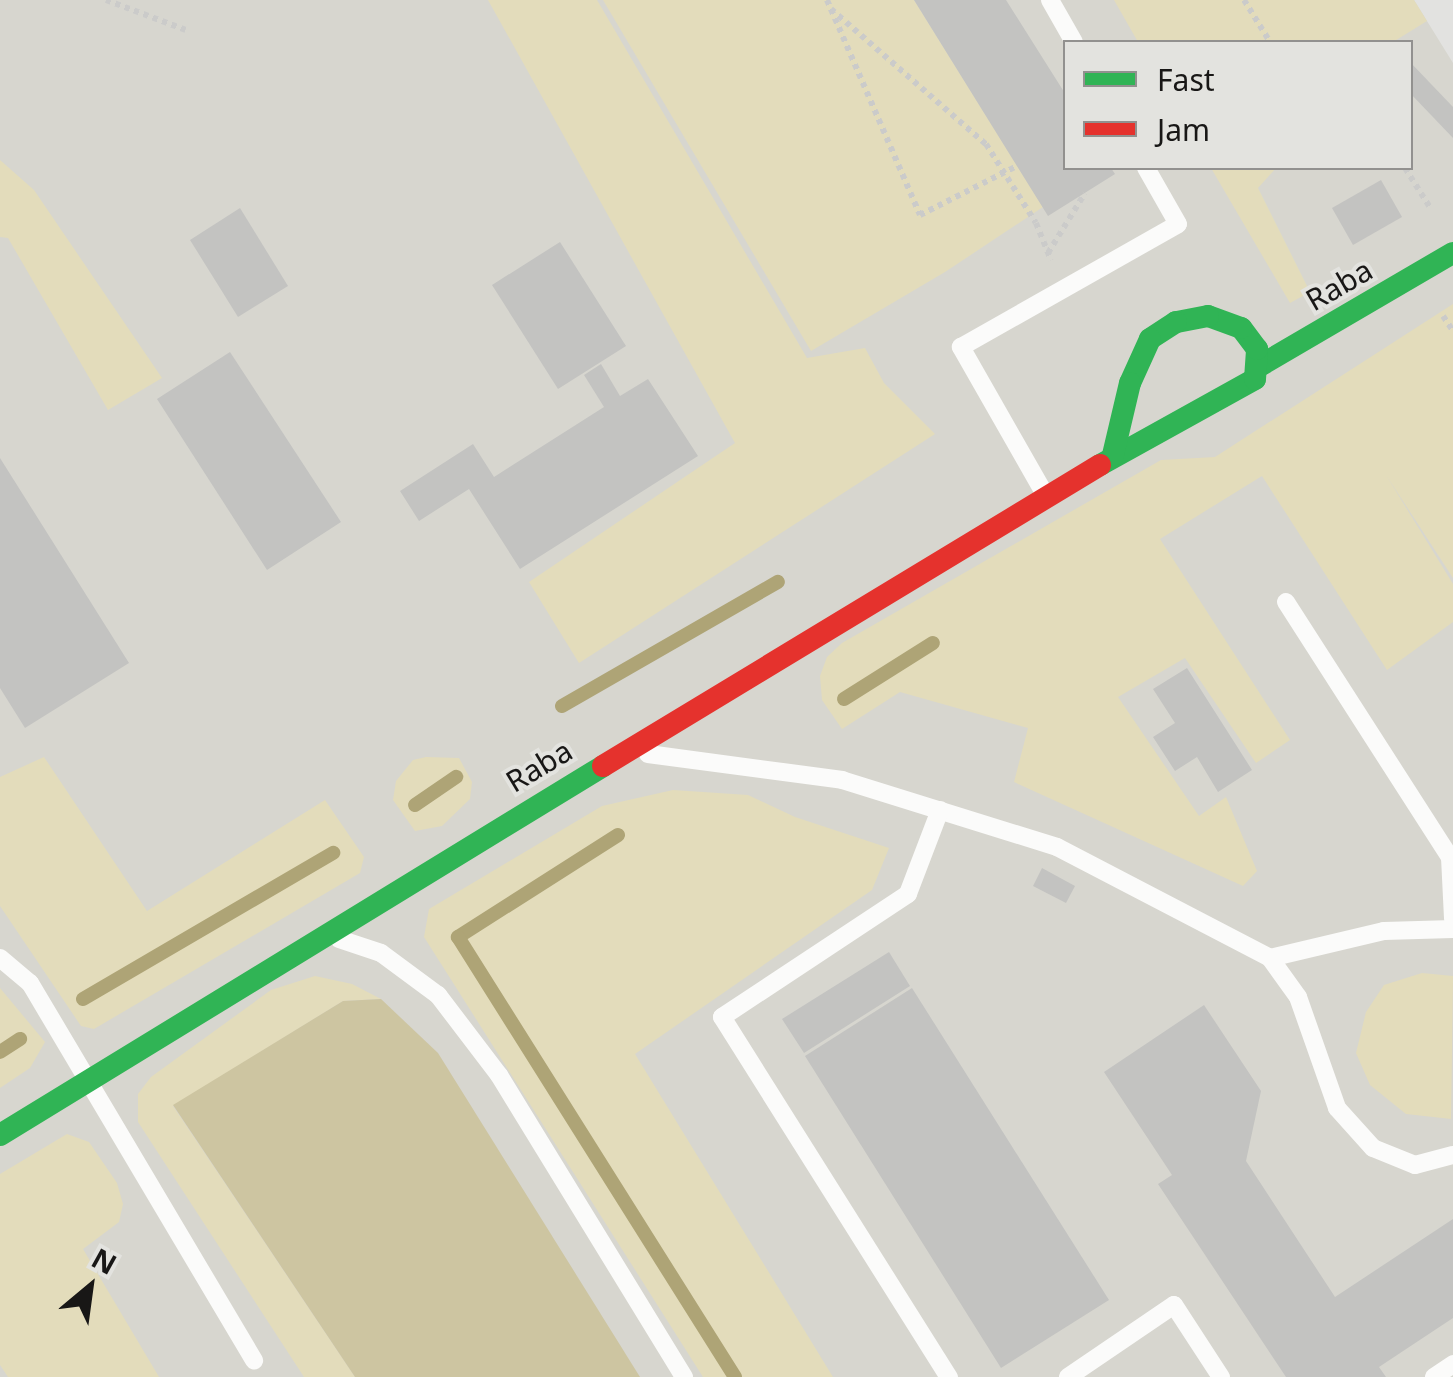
<!DOCTYPE html>
<style>
body{margin:0}
#map{position:relative;width:1453px;height:1377px;overflow:hidden;background:#e2e2e0;font-family:"Noto Sans",sans-serif}
div>[style]{position:absolute}
[style*='--x']{left:calc(var(--x)*1px);top:calc(var(--y)*1px);width:calc(var(--w)*1px);rotate:calc(var(--a)*1deg)}
.built>*{inset:0;background:#d7d6cf}
.green>*{inset:0;background:#e3dcbb}
.forest>*{inset:0;background:#cdc5a1}
.stream>*{height:14px;margin:-7px;padding:0 7px;transform-origin:7px;border-radius:7px;background:#aea476}
.building>*{inset:0;background:#c3c3c1}
.path>*{height:6px;margin-top:-3px;transform-origin:0;background:repeating-linear-gradient(90deg,#cbcbca 0 5px,transparent 0 10px)}
.lane>*{height:18px;margin:-9px;padding:0 9px;transform-origin:9px;border-radius:9px;background:#fbfbfa}
.fast>*{height:22px;margin:-11px;padding:0 11px;transform-origin:11px;border-radius:11px;background:#30b455}
.jam>*{height:22px;margin:-11px;padding:0 11px;transform-origin:11px;border-radius:11px;background:#e5322d}
span{translate:-50% -50%;white-space:nowrap;text-align:center;line-height:1.15;-webkit-text-stroke:8px #e3e3df;paint-order:stroke}
.street-label{font-size:30px;color:#181716}
.legend{position:absolute;left:1063px;top:40px;width:350px;height:130px;box-sizing:border-box;background:#e3e3df;border:2px solid #92918f;margin:0;padding:12px 18px;list-style:none;font-size:30px;color:#181716}
.legend li{display:flex;align-items:center;gap:20px;height:50px}
.legend b{width:50px;border:2px solid #92918f}
.north{position:absolute;left:40px;top:1237px;width:100px;height:100px;-webkit-text-stroke:8px #e3e3df;paint-order:stroke;rotate:29deg;font-size:28px;font-weight:700;line-height:40px;text-align:center;color:#181716}
.north::after{content:'';display:block;margin:auto;width:35px;height:45px;background:#181716;clip-path:polygon(50% 0,100% 100%,50% 72%,0 100%)}
</style>
<div id="map">
<div class="built">
<i style="clip-path:polygon(evenodd,0 0,1414px 0,1453px 63px,1453px 1377px,0 1377px,0 0,1066px 42px,1410px 42px,1410px 168px,1066px 168px,1066px 42px)"></i>
</div>
<div class="green">
<i style="clip-path:polygon(488px 0,597px 0,807px 358px,865px 348px,884px 383px,935px 434px,579px 663px,529px 582px,735px 443px)"></i>
<i style="clip-path:polygon(603px 0,914px 0,1043px 207px,945px 272px,811px 351px)"></i>
<i style="clip-path:polygon(1114px 0,1414px 0,1427px 21px,1393px 42px,1138px 42px)"></i>
<i style="clip-path:polygon(0 160px,34px 190px,162px 378px,108px 410px,8px 238px,0 237px)"></i>
<i style="clip-path:polygon(1211px 168px,1276px 168px,1258px 188px,1310px 292px,1290px 303px)"></i>
<i style="clip-path:polygon(1453px 304px,1453px 578px,1386px 475px,1453px 584px,1453px 622px,1387px 670px,1262px 476px,1160px 539px,1290px 740px,1256px 763px,1185px 658px,1118px 697px,1199px 816px,1226px 797px,1257px 871px,1243px 886px,1014px 782px,1028px 728px,900px 692px,842px 729px,822px 700px,820px 676px,827px 657px,842px 643px,1161px 460px,1215px 457px)"></i>
<i style="clip-path:polygon(44px 757px,147px 911px,325px 800px,364px 857px,360px 873px,94px 1029px,81px 1026px,0 906px,0 777px)"></i>
<i style="clip-path:polygon(426px 757px,459px 758px,472px 782px,470px 799px,442px 826px,415px 831px,393px 800px,396px 781px,413px 760px)"></i>
<i style="clip-path:polygon(673px 790px,748px 795px,795px 817px,889px 848px,872px 890px,635px 1054px,833px 1377px,703px 1377px,424px 937px,429px 909px,602px 806px)"></i>
<i style="clip-path:polygon(1422px 973px,1453px 976px,1451px 1119px,1406px 1114px,1370px 1085px,1356px 1053px,1366px 1012px,1384px 985px)"></i>
<i style="clip-path:polygon(315px 976px,352px 984px,381px 999px,343px 1001px,173px 1106px,355px 1377px,304px 1377px,138px 1122px,138px 1094px,151px 1077px,271px 990px)"></i>
<i style="clip-path:polygon(0 988px,45px 1042px,30px 1068px,0 1088px)"></i>
<i style="clip-path:polygon(67px 1134px,89px 1142px,117px 1183px,123px 1204px,119px 1222px,83px 1249px,159px 1377px,8px 1377px,0 1365px,0 1174px)"></i>
</div>
<div class="forest">
<i style="clip-path:polygon(381px 999px,438px 1053px,640px 1377px,355px 1377px,173px 1105px,343px 1001px)"></i>
</div>
<div class="stream">
<i style="--x:844;--y:699;--w:105;--a:-32.2"></i>
<i style="--x:562;--y:706;--w:249;--a:-29.9"></i>
<i style="--x:415;--y:805;--w:50;--a:-34.3"></i>
<i style="--x:618;--y:835;--w:190;--a:147.5"></i>
<i style="--x:458;--y:937;--w:520;--a:57.81"></i>
<i style="--x:83;--y:999;--w:290;--a:-30.3"></i>
<i style="--x:0;--y:1052;--w:24;--a:-33"></i>
</div>
<div class="building">
<i style="clip-path:polygon(914px 0,1006px 0,1066px 95px,1066px 168px,1111px 168px,1115px 174px,1048px 216px)"></i>
<i style="clip-path:polygon(1410px 62px,1453px 107px,1453px 138px,1410px 93px)"></i>
<i style="clip-path:polygon(1381px 180px,1402px 217px,1353px 245px,1332px 208px)"></i>
<i style="clip-path:polygon(240px 208px,288px 286px,238px 317px,190px 240px)"></i>
<i style="clip-path:polygon(560px 242px,626px 346px,558px 389px,492px 285px)"></i>
<i style="clip-path:polygon(230px 352px,341px 522px,267px 570px,157px 399px)"></i>
<i style="clip-path:polygon(601px 364px,620px 396px,648px 379px,698px 456px,520px 569px,469px 489px,419px 521px,400px 491px,473px 444px,494px 477px,604px 407px,584px 375px)"></i>
<i style="clip-path:polygon(0 458px,129px 663px,25px 728px,0 688px)"></i>
<i style="clip-path:polygon(1187px 668px,1252px 770px,1218px 792px,1197px 757px,1175px 771px,1153px 737px,1175px 723px,1153px 689px)"></i>
<i style="clip-path:polygon(1042px 868px,1075px 886px,1066px 903px,1033px 886px)"></i>
<i style="clip-path:polygon(889px 952px,910px 986px,804px 1053px,782px 1019px)"></i>
<i style="clip-path:polygon(912px 988px,1109px 1300px,1001px 1368px,805px 1056px)"></i>
<i style="clip-path:polygon(1204px 1005px,1261px 1091px,1246px 1161px,1335px 1297px,1453px 1219px,1453px 1318px,1379px 1367px,1386px 1377px,1286px 1377px,1158px 1184px,1172px 1175px,1104px 1072px)"></i>
</div>
<div class="path">
<i style="--x:106;--y:0;--w:85;--a:20.6"></i>
<i style="--x:827;--y:0;--w:234;--a:66.6"></i>
<i style="--x:920;--y:215;--w:109;--a:-26.8"></i>
<i style="--x:1244;--y:0;--w:49;--a:58.2"></i>
<i style="--x:831;--y:9;--w:206;--a:41.1"></i>
<i style="--x:986;--y:144;--w:93;--a:57.7"></i>
<i style="--x:1036;--y:223;--w:40;--a:68"></i>
<i style="--x:1405;--y:168;--w:49;--a:57.6"></i>
<i style="--x:1048;--y:253;--w:70;--a:-58.3"></i>
<i style="--x:1443;--y:316;--w:18;--a:56"></i>
</div>
<div class="lane">
<i style="--x:1050;--y:0;--w:48;--a:60.3"></i>
<i style="--x:1043;--y:491;--w:166;--a:-119.7"></i>
<i style="--x:961;--y:347;--w:249;--a:-29.5"></i>
<i style="--x:1178;--y:224;--w:64;--a:-119.7"></i>
<i style="--x:1286;--y:602;--w:303;--a:57.3"></i>
<i style="--x:1450;--y:857;--w:62;--a:87.2"></i>
<i style="--x:648;--y:754;--w:196;--a:7.6"></i>
<i style="--x:842;--y:780;--w:225;--a:17.3"></i>
<i style="--x:1057;--y:847;--w:240;--a:27.5"></i>
<i style="--x:1270;--y:958;--w:48;--a:54.3"></i>
<i style="--x:1298;--y:997;--w:118;--a:70.6"></i>
<i style="--x:1337;--y:1108;--w:54;--a:48"></i>
<i style="--x:1373;--y:1148;--w:45;--a:22"></i>
<i style="--x:1415;--y:1165;--w:39;--a:-15"></i>
<i style="--x:940;--y:810;--w:90;--a:110.9"></i>
<i style="--x:908;--y:894;--w:223;--a:146.5"></i>
<i style="--x:722;--y:1017;--w:426;--a:57.8"></i>
<i style="--x:339;--y:939;--w:44;--a:18.4"></i>
<i style="--x:381;--y:953;--w:71;--a:36.4"></i>
<i style="--x:438;--y:995;--w:101;--a:52.7"></i>
<i style="--x:499;--y:1075;--w:354;--a:58.5"></i>
<i style="--x:0;--y:958;--w:39;--a:40"></i>
<i style="--x:30;--y:983;--w:439;--a:59.3"></i>
<i style="--x:1270;--y:958;--w:117;--a:-13.3"></i>
<i style="--x:1384;--y:931;--w:69;--a:-1.7"></i>
<i style="--x:1068;--y:1377;--w:128;--a:-34.2"></i>
<i style="--x:1174;--y:1305;--w:86;--a:56.9"></i>
<i style="--x:1434;--y:1377;--w:23;--a:-34"></i>
</div>
<div class="fast">
<i style="--x:1256;--y:368;--w:228;--a:-30.3"></i>
<i style="--x:1100;--y:465;--w:177;--a:-29"></i>
<i style="--x:1255;--y:379;--w:30;--a:-86"></i>
<i style="--x:1257;--y:349;--w:26;--a:-127"></i>
<i style="--x:1241;--y:328;--w:35;--a:-160"></i>
<i style="--x:1208;--y:316;--w:33;--a:169"></i>
<i style="--x:1176;--y:322;--w:31;--a:147"></i>
<i style="--x:1150;--y:339;--w:48;--a:114.4"></i>
<i style="--x:1130;--y:383;--w:74;--a:103.3"></i>
<i style="--x:0;--y:1135;--w:707;--a:-31.46"></i>
</div>
<div class="jam">
<i style="--x:603;--y:766;--w:581;--a:-31.2"></i>
</div>
<div class="street-label">
<span style="left:1339px;top:285px;rotate:-30deg">Raba</span>
<span style="left:539px;top:766px;rotate:-31deg">Raba</span>
</div>
<ul class="legend">
<li><b style="height:12px;background:#30b455"></b>Fast</li>
<li><b style="height:12px;background:#e5322d"></b>Jam</li>
</ul>
<div class="north">N</div>
</div>
